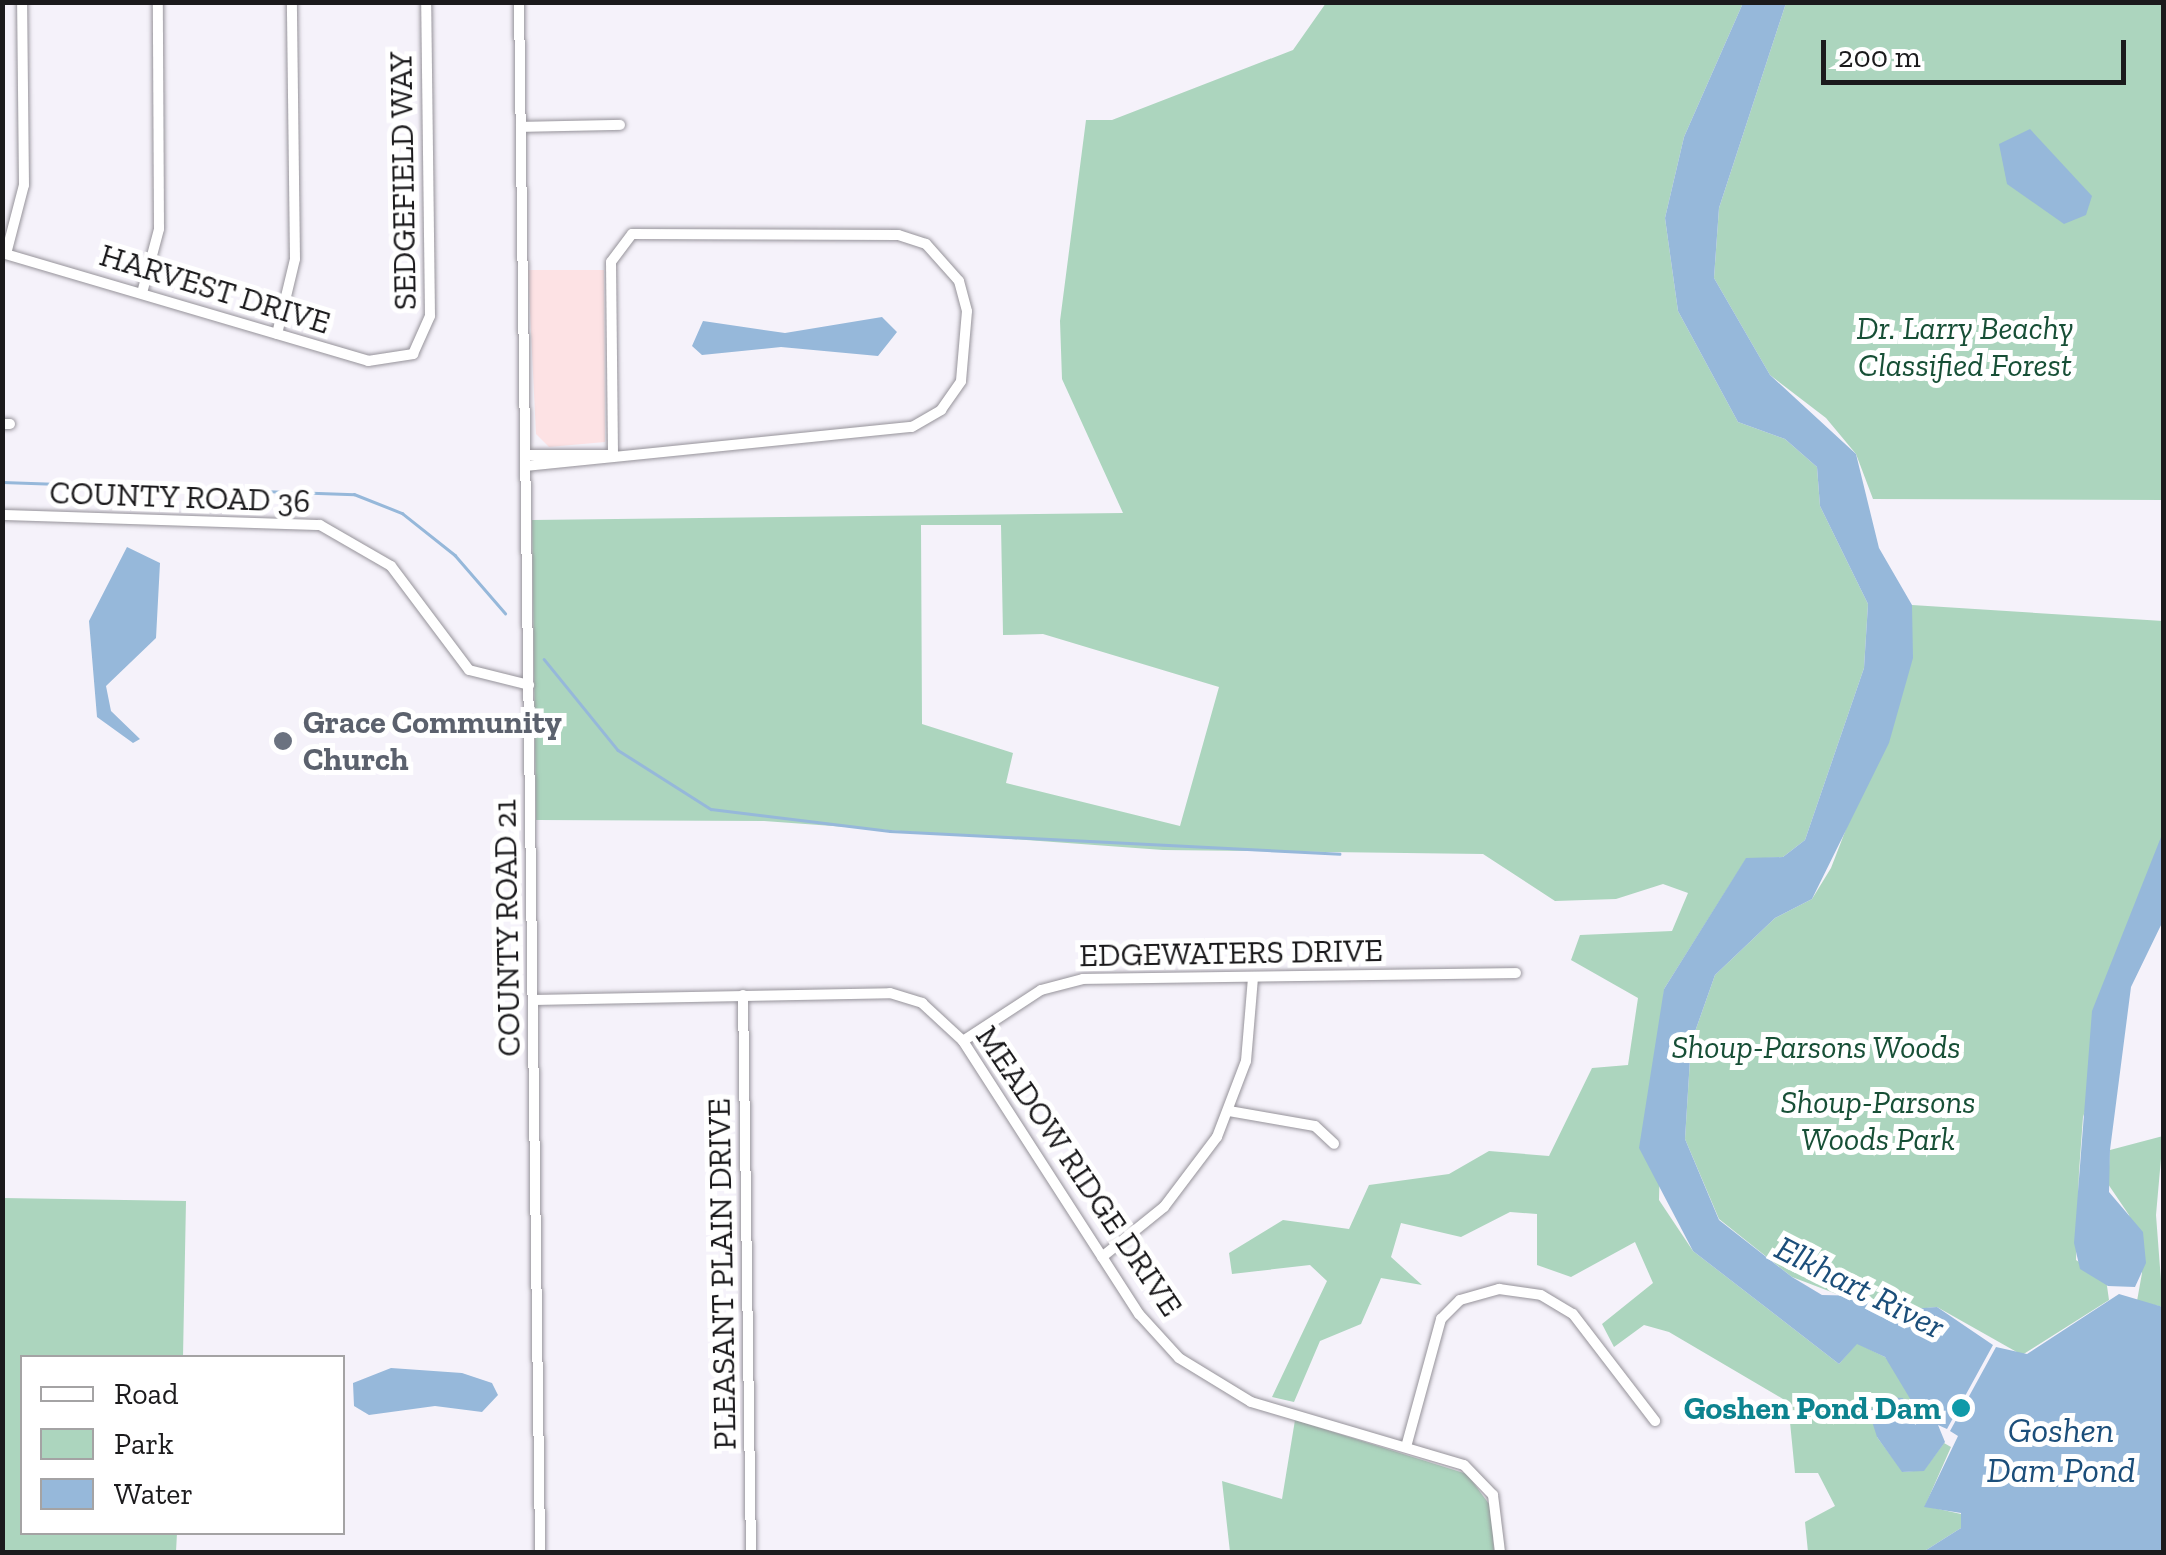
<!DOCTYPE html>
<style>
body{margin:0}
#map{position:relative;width:2166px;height:1555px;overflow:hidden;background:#f5f2fa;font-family:"Zilla Slab",serif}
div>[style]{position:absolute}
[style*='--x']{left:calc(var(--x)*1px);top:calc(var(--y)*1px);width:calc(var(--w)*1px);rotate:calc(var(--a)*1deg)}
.commercial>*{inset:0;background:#fde2e4}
.green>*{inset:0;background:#acd5be}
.water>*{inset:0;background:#96b8da}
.stream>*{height:2.5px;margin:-1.25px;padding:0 1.25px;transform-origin:1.25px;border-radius:1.25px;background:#96b8da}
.roads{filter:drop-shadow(0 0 2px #96939a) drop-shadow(0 0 2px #96939a)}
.minor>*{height:10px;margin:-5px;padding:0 5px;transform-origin:5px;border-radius:5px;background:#fff}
.dots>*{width:28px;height:28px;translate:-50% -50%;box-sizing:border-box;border:5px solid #fff;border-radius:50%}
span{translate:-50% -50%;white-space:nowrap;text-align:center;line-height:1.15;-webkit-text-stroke:10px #fff;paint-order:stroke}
.street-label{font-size:32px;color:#1b1a1c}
.park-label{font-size:32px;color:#174f36;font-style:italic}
.worship-label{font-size:32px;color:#5b616d;font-weight:700}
.left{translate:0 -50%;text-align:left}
.culture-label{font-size:32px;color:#0d838f;font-weight:700}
.right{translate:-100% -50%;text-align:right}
.water-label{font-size:35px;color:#1b4e7a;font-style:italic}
.frame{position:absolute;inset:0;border:5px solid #1b1a1c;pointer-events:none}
.legend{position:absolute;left:20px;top:1355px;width:325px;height:180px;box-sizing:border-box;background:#fff;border:2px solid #a4a3a4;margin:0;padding:12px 18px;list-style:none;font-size:30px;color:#1b1a1c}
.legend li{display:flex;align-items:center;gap:20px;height:50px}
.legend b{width:50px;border:2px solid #a4a3a4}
.scale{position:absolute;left:1821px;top:40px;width:305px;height:45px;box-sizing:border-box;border:5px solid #1b1a1c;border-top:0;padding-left:12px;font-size:30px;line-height:35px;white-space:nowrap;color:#1b1a1c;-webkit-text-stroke:8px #fff;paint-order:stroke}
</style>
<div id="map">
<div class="commercial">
<i style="clip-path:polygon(528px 270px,604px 270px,605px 442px,549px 447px,536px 434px)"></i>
</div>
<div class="green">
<i style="clip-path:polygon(evenodd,1326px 3px,1743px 3px,1684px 137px,1665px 218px,1678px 311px,1738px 422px,1785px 439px,1817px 467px,1820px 506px,1868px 604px,1864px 668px,1805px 840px,1783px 857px,1746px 859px,1664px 989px,1659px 1200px,1693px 1251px,1839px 1364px,1857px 1343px,1885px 1357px,1908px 1385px,1918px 1412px,1877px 1437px,1903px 1472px,1924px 1470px,1944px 1443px,1951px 1447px,1925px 1506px,1961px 1514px,1961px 1528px,1923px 1552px,1808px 1552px,1805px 1522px,1835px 1506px,1818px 1473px,1795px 1473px,1788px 1402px,1669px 1332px,1644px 1325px,1614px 1347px,1602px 1324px,1653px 1283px,1635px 1242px,1571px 1277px,1537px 1265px,1537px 1214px,1510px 1212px,1461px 1237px,1401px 1223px,1391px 1257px,1422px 1285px,1381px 1278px,1361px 1324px,1320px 1341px,1294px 1402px,1272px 1397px,1327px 1281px,1310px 1265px,1232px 1274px,1229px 1253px,1283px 1220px,1349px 1229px,1369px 1185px,1449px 1174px,1489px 1151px,1549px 1156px,1592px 1068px,1628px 1065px,1638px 998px,1571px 960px,1580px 935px,1672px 931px,1688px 893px,1663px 884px,1616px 899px,1555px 901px,1483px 854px,1163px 850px,764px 821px,536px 820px,532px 520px,1123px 513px,1062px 379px,1060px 321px,1086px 120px,1112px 120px,1293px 50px,1326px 3px,921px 525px,1001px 525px,1003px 635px,1043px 634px,1219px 687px,1180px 826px,1006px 783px,1013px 753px,922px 724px,921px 525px)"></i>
<i style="clip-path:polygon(1786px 3px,2163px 3px,2163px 500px,1873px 499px,1856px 454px,1826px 418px,1770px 375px,1714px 278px,1719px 208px)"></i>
<i style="clip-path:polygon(1912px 605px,2163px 621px,2163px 884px,2083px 1117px,2079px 1172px,2076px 1260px,2106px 1279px,2109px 1300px,2022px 1355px,1937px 1307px,1884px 1312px,1792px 1277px,1719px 1219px,1685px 1139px,1691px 1043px,1715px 975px,1775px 918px,1812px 899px,1831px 868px,1912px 658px)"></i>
<i style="clip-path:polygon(2163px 1136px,2156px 1215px,2163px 1307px,2137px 1301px,2142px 1273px,2129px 1215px,2108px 1184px,2110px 1150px)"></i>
<i style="clip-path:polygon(3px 1198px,186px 1201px,183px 1357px,22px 1358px,22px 1532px,177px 1533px,176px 1552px,3px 1552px)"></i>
<i style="clip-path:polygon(1295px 1420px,1467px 1474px,1492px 1508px,1494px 1552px,1230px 1552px,1222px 1481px,1282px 1499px)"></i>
</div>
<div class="water">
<i style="clip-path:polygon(1743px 3px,1786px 3px,1719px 208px,1714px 278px,1770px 375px,1856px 454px,1879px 548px,1912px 605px,1913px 658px,1889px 743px,1812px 899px,1775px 918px,1715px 975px,1691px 1043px,1685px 1139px,1719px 1220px,1792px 1277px,1822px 1295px,1864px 1296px,1884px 1311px,1937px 1307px,1993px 1345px,1947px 1429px,1938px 1425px,1945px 1442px,1924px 1471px,1902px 1472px,1877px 1437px,1869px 1412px,1883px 1397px,1903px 1398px,1907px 1412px,1918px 1412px,1885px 1357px,1857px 1344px,1839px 1364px,1693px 1251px,1639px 1148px,1664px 989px,1746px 858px,1783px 857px,1805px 840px,1864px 668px,1868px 604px,1820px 506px,1817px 467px,1785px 439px,1738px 422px,1678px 311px,1665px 218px,1684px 137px)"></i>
<i style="clip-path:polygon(2030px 129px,2092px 196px,2086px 215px,2064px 224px,2007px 184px,1999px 144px)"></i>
<i style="clip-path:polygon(882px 317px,897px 332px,878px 356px,781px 347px,702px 355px,692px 346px,703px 321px,785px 333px)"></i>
<i style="clip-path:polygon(127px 547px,160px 563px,156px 638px,106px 686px,111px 711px,140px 739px,133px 743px,97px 717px,89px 621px)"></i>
<i style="clip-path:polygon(2163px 832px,2163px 921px,2131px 987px,2110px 1150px,2109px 1192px,2143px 1232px,2146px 1263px,2135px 1287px,2108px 1286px,2080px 1269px,2074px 1243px,2092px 1011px)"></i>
<i style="clip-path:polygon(2119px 1294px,2163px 1307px,2163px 1552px,1923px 1552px,1961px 1528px,1961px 1513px,1924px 1507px,1958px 1436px,1950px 1431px,1996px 1347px,2027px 1354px)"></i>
<i style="clip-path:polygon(391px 1368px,462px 1373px,492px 1383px,498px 1395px,482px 1412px,435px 1406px,369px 1415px,354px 1406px,353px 1383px)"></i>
</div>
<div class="stream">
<i style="--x:2;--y:482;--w:352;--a:2"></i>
<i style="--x:354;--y:494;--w:52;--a:21.6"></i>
<i style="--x:402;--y:513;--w:68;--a:38.4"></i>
<i style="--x:455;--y:555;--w:77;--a:49.2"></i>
<i style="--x:544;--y:659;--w:117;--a:50.9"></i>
<i style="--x:618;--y:750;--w:110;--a:32.4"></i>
<i style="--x:711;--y:809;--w:180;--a:7"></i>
<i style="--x:890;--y:831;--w:450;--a:2.9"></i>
</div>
<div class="roads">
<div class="minor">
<i style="--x:519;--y:2;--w:1550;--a:89.22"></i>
<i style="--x:521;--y:127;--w:99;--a:-1.2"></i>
<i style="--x:2;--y:253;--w:382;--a:16.4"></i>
<i style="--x:368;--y:361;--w:46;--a:-8.8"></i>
<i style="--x:413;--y:354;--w:42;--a:-65.9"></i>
<i style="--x:430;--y:316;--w:314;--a:-90.7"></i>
<i style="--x:6;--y:254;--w:71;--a:-75.4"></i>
<i style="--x:24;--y:185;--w:183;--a:-90.6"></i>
<i style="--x:142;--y:293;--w:66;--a:-75.1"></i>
<i style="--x:159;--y:229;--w:227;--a:-90.3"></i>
<i style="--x:277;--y:334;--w:77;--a:-76.5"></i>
<i style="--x:295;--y:259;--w:257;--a:-90.7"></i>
<i style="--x:2;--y:424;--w:8;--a:0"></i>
<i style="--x:525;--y:455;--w:87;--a:0"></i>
<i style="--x:525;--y:466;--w:389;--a:-5.8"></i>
<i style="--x:912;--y:427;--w:34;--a:-30"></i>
<i style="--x:941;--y:410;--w:35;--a:-55"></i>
<i style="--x:961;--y:381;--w:70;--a:-85.1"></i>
<i style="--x:967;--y:311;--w:31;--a:-105"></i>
<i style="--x:959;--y:281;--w:50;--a:-131.7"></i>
<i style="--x:926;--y:244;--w:29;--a:-162"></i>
<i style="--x:898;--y:235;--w:266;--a:-179.8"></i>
<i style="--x:632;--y:234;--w:35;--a:127"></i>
<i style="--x:611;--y:262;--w:194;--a:89.4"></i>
<i style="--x:2;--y:515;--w:318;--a:1.8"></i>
<i style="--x:320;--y:525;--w:82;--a:30"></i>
<i style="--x:391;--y:566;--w:130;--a:53.1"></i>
<i style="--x:469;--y:670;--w:62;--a:14"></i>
<i style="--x:743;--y:995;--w:557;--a:89.18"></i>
<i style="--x:533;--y:1000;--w:357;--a:-1.1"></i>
<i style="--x:890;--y:993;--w:34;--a:17"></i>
<i style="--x:922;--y:1003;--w:56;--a:42.8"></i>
<i style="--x:963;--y:1041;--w:325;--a:57.2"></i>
<i style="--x:1139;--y:1314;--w:59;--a:47.7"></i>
<i style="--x:1179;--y:1358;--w:84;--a:31.4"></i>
<i style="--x:1251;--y:1402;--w:222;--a:16.5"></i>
<i style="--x:1464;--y:1465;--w:42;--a:46"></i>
<i style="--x:1493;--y:1495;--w:57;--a:83"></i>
<i style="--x:963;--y:1041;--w:93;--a:-33.2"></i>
<i style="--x:1041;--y:990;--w:43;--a:-14.7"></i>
<i style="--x:1083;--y:979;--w:433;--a:-0.8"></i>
<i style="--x:1229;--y:1111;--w:87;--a:9.9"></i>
<i style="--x:1315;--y:1126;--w:26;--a:43"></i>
<i style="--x:1102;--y:1257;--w:80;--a:-38.9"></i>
<i style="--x:1164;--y:1207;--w:88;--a:-52.9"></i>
<i style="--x:1217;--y:1137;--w:81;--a:-69.1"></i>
<i style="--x:1246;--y:1061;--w:83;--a:-85.2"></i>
<i style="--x:1406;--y:1447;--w:133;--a:-74.7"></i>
<i style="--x:1441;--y:1319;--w:27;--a:-45"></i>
<i style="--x:1460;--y:1300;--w:41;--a:-15.8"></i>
<i style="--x:1499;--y:1289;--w:42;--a:8.1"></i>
<i style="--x:1541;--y:1295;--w:37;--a:31"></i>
<i style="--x:1573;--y:1314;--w:135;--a:52.5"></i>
</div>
</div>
<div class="dots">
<i style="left:283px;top:741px;background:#6b7280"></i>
<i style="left:1961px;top:1408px;background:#0f9aa8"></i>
</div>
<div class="street-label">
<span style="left:403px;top:181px;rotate:-91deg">SEDGEFIELD WAY</span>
<span style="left:215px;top:289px;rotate:17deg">HARVEST DRIVE</span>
<span style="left:180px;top:497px;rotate:2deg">COUNTY ROAD 36</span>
<span style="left:507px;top:928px;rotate:-91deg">COUNTY ROAD 21</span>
<span style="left:1231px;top:953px;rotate:-1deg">EDGEWATERS DRIVE</span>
<span style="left:1079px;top:1171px;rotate:56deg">MEADOW RIDGE DRIVE</span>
<span style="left:722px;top:1274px;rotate:-91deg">PLEASANT PLAIN DRIVE</span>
</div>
<div class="park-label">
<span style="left:1965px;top:347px">Dr. Larry Beachy<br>Classified Forest</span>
<span style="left:1816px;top:1047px">Shoup-Parsons Woods</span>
<span style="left:1878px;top:1121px">Shoup-Parsons<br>Woods Park</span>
</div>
<div class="worship-label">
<span class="left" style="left:303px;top:741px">Grace Community<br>Church</span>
</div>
<div class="culture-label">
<span class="right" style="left:1941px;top:1408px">Goshen Pond Dam</span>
</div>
<div class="water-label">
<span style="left:1860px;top:1287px;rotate:27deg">Elkhart River</span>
<span style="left:2061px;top:1450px">Goshen<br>Dam Pond</span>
</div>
<div class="frame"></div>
<ul class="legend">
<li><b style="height:12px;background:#fff"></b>Road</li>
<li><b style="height:28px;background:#acd5be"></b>Park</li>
<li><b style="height:28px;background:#96b8da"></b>Water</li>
</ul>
<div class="scale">200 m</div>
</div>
